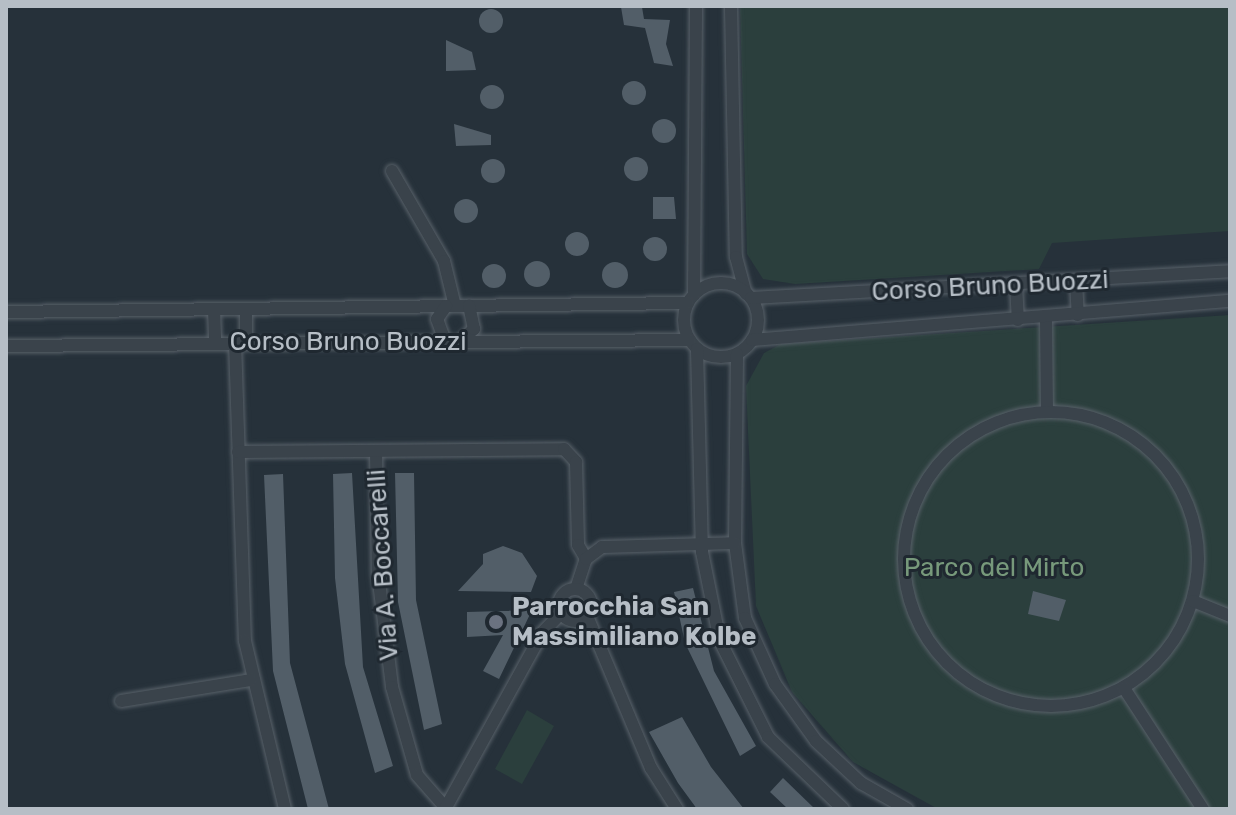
<!DOCTYPE html>
<style>
body{margin:0}
#map{position:relative;width:1236px;height:815px;overflow:hidden;background:#26313a;font-family:Rubik,sans-serif}
div>[style]{position:absolute}
[style*='--x']{left:calc(var(--x)*1px);top:calc(var(--y)*1px);width:calc(var(--w)*1px);rotate:calc(var(--a)*1deg)}
.green>*{inset:0;background:#2b3f3d}
.building>*{inset:0;background:#525e68}
.round{border-radius:50%}
.roads{filter:drop-shadow(0 0 2px #586169) drop-shadow(0 0 2px #586169)}
.street>*{height:12px;margin:-6px;padding:0 6px;transform-origin:6px;border-radius:6px;background:#3a434b}
.street>.ring{margin:-6px;padding:0;box-sizing:content-box;background:none;border:12px solid #3a434b;border-radius:50%}
.dots>*{width:22px;height:22px;translate:-50% -50%;box-sizing:border-box;border:4px solid #1f2830;border-radius:50%}
span{translate:-50% -50%;white-space:nowrap;text-align:center;line-height:1.15;-webkit-text-stroke:6px #1f2830;paint-order:stroke}
.street-label{font-size:26px;color:#b6bec6}
.park-label{font-size:26px;color:#77997b}
.poi-label{font-size:26px;color:#b6bec6;font-weight:700}
.left{translate:0 -50%;text-align:left}
.frame{position:absolute;inset:0;border:8px solid #b6bec6;pointer-events:none}
</style>
<div id="map">
<div class="green">
<i style="clip-path:polygon(740px 6px,1230px 6px,1230px 231px,1052px 243px,1039px 269px,795px 284px,763px 279px,747px 254px)"></i>
<i style="clip-path:polygon(1230px 315px,1230px 808px,938px 809px,853px 762px,792px 692px,756px 606px,746px 386px,764px 353px,781px 344px)"></i>
<i style="clip-path:polygon(527px 710px,554px 726px,522px 784px,495px 769px)"></i>
</div>
<div class="building">
<i style="clip-path:polygon(621px 7px,642px 7px,644px 19px,670px 20px,666px 44px,673px 66px,654px 63px,645px 28px,624px 25px)"></i>
<i class="round" style="left:479px;top:9px;width:24px;height:24px"></i>
<i style="clip-path:polygon(446px 40px,472px 52px,476px 70px,446px 71px)"></i>
<i class="round" style="left:622px;top:81px;width:24px;height:24px"></i>
<i class="round" style="left:480px;top:85px;width:24px;height:24px"></i>
<i class="round" style="left:652px;top:119px;width:24px;height:24px"></i>
<i style="clip-path:polygon(454px 124px,491px 135px,491px 145px,456px 146px)"></i>
<i class="round" style="left:624px;top:157px;width:24px;height:24px"></i>
<i class="round" style="left:481px;top:159px;width:24px;height:24px"></i>
<i style="clip-path:polygon(653px 197px,674px 197px,676px 219px,653px 219px)"></i>
<i class="round" style="left:454px;top:199px;width:24px;height:24px"></i>
<i class="round" style="left:565px;top:232px;width:24px;height:24px"></i>
<i class="round" style="left:643px;top:237px;width:24px;height:24px"></i>
<i class="round" style="left:524px;top:261px;width:26px;height:26px"></i>
<i class="round" style="left:602px;top:262px;width:26px;height:26px"></i>
<i class="round" style="left:482px;top:264px;width:24px;height:24px"></i>
<i style="clip-path:polygon(352px 473px,363px 667px,393px 766px,375px 773px,345px 664px,335px 578px,333px 474px)"></i>
<i style="clip-path:polygon(395px 473px,414px 473px,416px 600px,442px 724px,424px 730px,398px 602px)"></i>
<i style="clip-path:polygon(283px 474px,290px 663px,329px 809px,308px 809px,273px 671px,264px 475px)"></i>
<i style="clip-path:polygon(503px 546px,522px 553px,537px 576px,531px 592px,458px 591px,483px 564px,483px 554px)"></i>
<i style="clip-path:polygon(693px 588px,714px 671px,756px 746px,740px 756px,685px 643px,674px 592px)"></i>
<i style="clip-path:polygon(1033px 591px,1066px 600px,1059px 621px,1028px 614px)"></i>
<i style="clip-path:polygon(532px 610px,499px 679px,483px 671px,503px 635px,467px 637px,467px 612px)"></i>
<i style="clip-path:polygon(682px 717px,711px 767px,744px 809px,697px 809px,678px 783px,649px 732px)"></i>
<i style="clip-path:polygon(783px 778px,815px 809px,788px 809px,770px 792px)"></i>
</div>
<div class="roads">
<div class="street">
<i style="--x:731;--y:6;--w:251;--a:88.9"></i>
<i style="--x:736;--y:257;--w:38;--a:75"></i>
<i style="--x:392;--y:171;--w:104;--a:60"></i>
<i style="--x:444;--y:261;--w:46;--a:76.3"></i>
<i style="--x:1076;--y:281;--w:34;--a:87"></i>
<i class="ring" style="left:684px;top:283px;width:62px;height:62px"></i>
<i style="--x:1016;--y:284;--w:36;--a:87"></i>
<i style="--x:694;--y:295;--w:289;--a:-89.6"></i>
<i style="--x:751;--y:298;--w:480;--a:-3.2"></i>
<i style="--x:214;--y:309;--w:34;--a:88"></i>
<i style="--x:246;--y:309;--w:33;--a:90"></i>
<i style="--x:6;--y:312;--w:682;--a:-0.76"></i>
<i style="--x:1046;--y:318;--w:93;--a:89.4"></i>
<i style="--x:752;--y:340;--w:480;--a:-4.7"></i>
<i style="--x:445;--y:341;--w:23;--a:-110"></i>
<i style="--x:437;--y:319;--w:16;--a:-55"></i>
<i style="--x:461;--y:341;--w:18;--a:-43"></i>
<i style="--x:474;--y:329;--w:24;--a:-102"></i>
<i style="--x:235;--y:342;--w:299;--a:88.1"></i>
<i style="--x:245;--y:641;--w:173;--a:76.6"></i>
<i style="--x:6;--y:346;--w:684;--a:-0.5"></i>
<i style="--x:697;--y:349;--w:203;--a:88.6"></i>
<i style="--x:702;--y:552;--w:91;--a:78.6"></i>
<i style="--x:720;--y:641;--w:107;--a:63.4"></i>
<i style="--x:768;--y:737;--w:104;--a:43.8"></i>
<i style="--x:737;--y:354;--w:189;--a:90.6"></i>
<i style="--x:735;--y:543;--w:76;--a:82.4"></i>
<i style="--x:745;--y:618;--w:72;--a:65.6"></i>
<i style="--x:775;--y:684;--w:70;--a:54.3"></i>
<i style="--x:816;--y:741;--w:62;--a:43"></i>
<i style="--x:861;--y:783;--w:53;--a:29.5"></i>
<i class="ring" style="left:904px;top:412px;width:282px;height:282px"></i>
<i style="--x:376;--y:451;--w:123;--a:89.1"></i>
<i style="--x:378;--y:574;--w:114;--a:82.9"></i>
<i style="--x:392;--y:687;--w:91;--a:74.1"></i>
<i style="--x:417;--y:775;--w:43;--a:48.8"></i>
<i style="--x:238;--y:452;--w:326;--a:-0.5"></i>
<i style="--x:564;--y:449;--w:18;--a:47"></i>
<i style="--x:576;--y:462;--w:83;--a:88.6"></i>
<i style="--x:578;--y:545;--w:16;--a:60"></i>
<i style="--x:576;--y:589;--w:32;--a:-72"></i>
<i style="--x:586;--y:559;--w:20;--a:-37"></i>
<i style="--x:602;--y:547;--w:133;--a:-1.7"></i>
<i class="ring" style="left:559px;top:589px;width:20px;height:20px"></i>
<i style="--x:1193;--y:601;--w:40;--a:22"></i>
<i style="--x:587;--y:616;--w:165;--a:67.2"></i>
<i style="--x:651;--y:768;--w:49;--a:57.6"></i>
<i style="--x:1124;--y:688;--w:145;--a:56.9"></i>
<i style="--x:121;--y:701;--w:131;--a:-9.2"></i>
<i style="--x:445;--y:809;--w:201;--a:-61.1"></i>
<i style="--x:542;--y:633;--w:28;--a:-46"></i>
</div>
</div>
<div class="dots">
<i style="left:496px;top:622px;background:#6b7280"></i>
</div>
<div class="street-label">
<span style="left:990px;top:286px;rotate:-3deg">Corso Bruno Buozzi</span>
<span style="left:348px;top:342px">Corso Bruno Buozzi</span>
<span style="left:383px;top:565px;rotate:-94deg">Via A. Boccarelli</span>
</div>
<div class="park-label">
<span style="left:994px;top:568px">Parco del Mirto</span>
</div>
<div class="poi-label">
<span class="left" style="left:512px;top:622px">Parrocchia San<br>Massimiliano Kolbe</span>
</div>
<div class="frame"></div>
</div>
